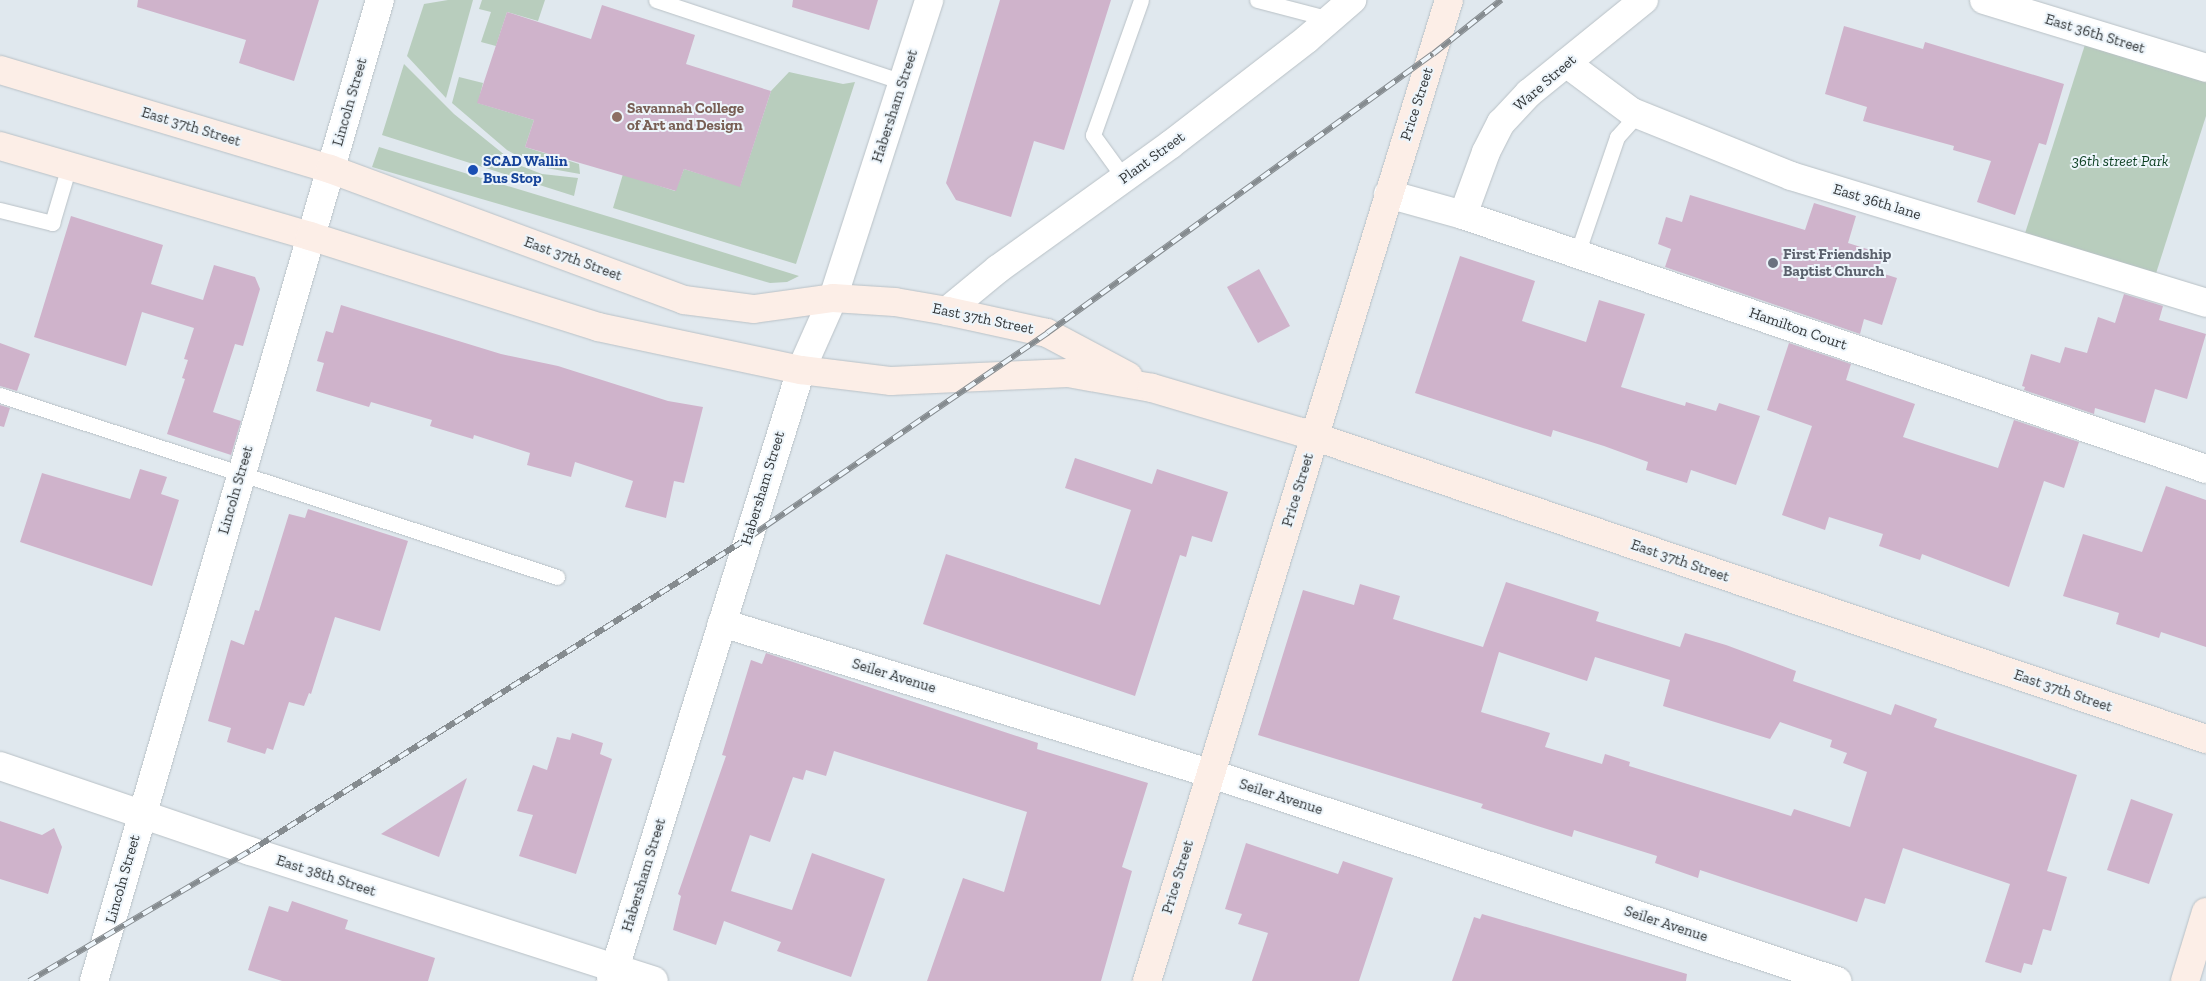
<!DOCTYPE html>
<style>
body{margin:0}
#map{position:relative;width:2206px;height:981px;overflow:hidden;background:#e0e8ee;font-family:"Zilla Slab",serif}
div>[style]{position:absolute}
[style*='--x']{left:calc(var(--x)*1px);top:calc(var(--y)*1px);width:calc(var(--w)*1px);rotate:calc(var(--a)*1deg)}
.green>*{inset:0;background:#b8cdbd}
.building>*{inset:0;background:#cfb3cb}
.roads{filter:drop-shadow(0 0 1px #b9c1c6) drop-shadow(0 0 1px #b9c1c6)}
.service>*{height:15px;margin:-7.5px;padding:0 7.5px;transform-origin:7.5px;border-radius:7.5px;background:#fff}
.minor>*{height:28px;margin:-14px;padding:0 14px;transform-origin:14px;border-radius:14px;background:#fff}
.tertiary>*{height:28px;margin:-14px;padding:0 14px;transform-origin:14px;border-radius:14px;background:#fff}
.secondary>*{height:28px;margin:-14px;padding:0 14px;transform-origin:14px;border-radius:14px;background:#fceee7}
.rail>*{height:5.5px;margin-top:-2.75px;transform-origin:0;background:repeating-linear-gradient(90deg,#edf5fb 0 11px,#858b8f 0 22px);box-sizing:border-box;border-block:1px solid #858b8f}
.dots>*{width:14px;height:14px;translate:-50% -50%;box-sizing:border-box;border:2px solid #edf5fb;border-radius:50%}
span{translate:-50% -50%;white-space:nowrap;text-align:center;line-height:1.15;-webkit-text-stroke:4px #edf5fb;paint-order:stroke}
.street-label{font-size:15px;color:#323638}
.education-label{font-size:15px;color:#785e54;font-weight:700}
.left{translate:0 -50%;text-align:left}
.transit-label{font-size:15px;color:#164399;font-weight:700}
.park-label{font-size:15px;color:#0b3f21;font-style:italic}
.worship-label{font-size:15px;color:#5b616d;font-weight:700}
</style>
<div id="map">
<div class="green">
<i style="clip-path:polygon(448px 0,473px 0,446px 98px,407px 56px,424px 4px)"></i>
<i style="clip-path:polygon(482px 0,545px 0,538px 21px,507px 12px,496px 46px,481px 42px,491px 12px,479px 9px)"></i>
<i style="clip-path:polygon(2089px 32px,2206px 68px,2206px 116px,2152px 286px,2021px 246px)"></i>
<i style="clip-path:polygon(404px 64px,454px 114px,516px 164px,542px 174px,578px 178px,574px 196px,382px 135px)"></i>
<i style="clip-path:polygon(789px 72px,843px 84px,855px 82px,796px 264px,613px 208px,623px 174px,675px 191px,684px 169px,740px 186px,771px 91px)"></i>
<i style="clip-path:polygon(459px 77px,483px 83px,478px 103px,534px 120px,525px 147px,579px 164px,580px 174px,535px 166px,507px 150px,452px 103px)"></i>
<i style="clip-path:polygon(379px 147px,620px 220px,799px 276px,787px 282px,770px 283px,372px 167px)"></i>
</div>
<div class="building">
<i style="clip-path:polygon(138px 0,319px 0,294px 81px,239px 63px,246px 40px,137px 7px)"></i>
<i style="clip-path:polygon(793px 0,878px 0,869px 30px,792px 7px)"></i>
<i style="clip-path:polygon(1000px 0,1111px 0,1064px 150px,1034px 141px,1011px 217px,956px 200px,946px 183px)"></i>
<i style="clip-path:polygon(602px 5px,695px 35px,686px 64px,771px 91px,740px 187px,684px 169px,676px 191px,525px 147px,534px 120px,477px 103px,507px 12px,591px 39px)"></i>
<i style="clip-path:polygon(1844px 26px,1923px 49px,1925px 42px,2064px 84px,2046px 145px,2039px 143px,2015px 215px,1977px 202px,1991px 161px,1953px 150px,1954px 146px,1863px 121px,1867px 107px,1825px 94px)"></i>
<i style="clip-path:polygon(1690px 195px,1805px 230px,1814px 203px,1856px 216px,1848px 243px,1883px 254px,1878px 272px,1897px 278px,1882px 325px,1864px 319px,1860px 334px,1665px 267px,1671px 249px,1658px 244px,1666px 217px,1682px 222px)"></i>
<i style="clip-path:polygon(71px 216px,163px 245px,151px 284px,203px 300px,214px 265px,255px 277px,260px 289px,243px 346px,235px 344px,213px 412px,241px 421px,231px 455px,167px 434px,185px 379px,182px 378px,188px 360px,184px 359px,194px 328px,142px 312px,126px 366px,34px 337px)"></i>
<i style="clip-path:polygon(1460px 256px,1535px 281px,1522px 321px,1586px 342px,1599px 300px,1645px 314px,1621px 387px,1685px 406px,1686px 402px,1716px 411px,1719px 403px,1760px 416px,1736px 485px,1691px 470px,1687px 483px,1646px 470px,1648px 462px,1604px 446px,1553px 430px,1551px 437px,1415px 393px)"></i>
<i style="clip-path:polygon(1259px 269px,1290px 326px,1258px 343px,1227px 287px)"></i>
<i style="clip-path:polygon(2124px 294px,2163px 306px,2159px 320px,2206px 334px,2187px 399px,2155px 389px,2145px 423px,2095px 408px,2094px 414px,2024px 390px,2025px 387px,2022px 386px,2031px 354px,2060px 363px,2065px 347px,2087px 353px,2098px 317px,2115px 323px)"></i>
<i style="clip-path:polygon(341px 305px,501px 354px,558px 366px,668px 401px,703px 407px,684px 483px,674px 481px,666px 518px,625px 507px,633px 481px,575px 462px,571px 477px,527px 465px,530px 453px,474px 435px,473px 439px,430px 426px,432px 420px,371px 402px,369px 407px,316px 391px,324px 363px,317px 361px,326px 331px,333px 333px)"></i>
<i style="clip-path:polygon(0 343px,30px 354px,17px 391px,0 386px)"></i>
<i style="clip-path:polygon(1789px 343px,1851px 364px,1846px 380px,1915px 404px,1903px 437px,1998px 468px,2014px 420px,2079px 442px,2064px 488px,2044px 481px,2009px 587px,1922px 554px,1920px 560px,1879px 546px,1883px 534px,1829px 517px,1825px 530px,1782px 515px,1812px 426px,1767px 410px)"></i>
<i style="clip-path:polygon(0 405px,10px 408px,4px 427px,0 426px)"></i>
<i style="clip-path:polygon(1075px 458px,1152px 484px,1157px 469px,1228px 492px,1212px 542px,1192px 536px,1186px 557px,1180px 555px,1135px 696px,923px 624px,946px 554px,1100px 605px,1131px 510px,1065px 488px)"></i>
<i style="clip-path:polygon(140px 469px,167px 477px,161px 494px,179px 500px,152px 586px,20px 542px,42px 473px,130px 499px)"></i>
<i style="clip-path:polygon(2166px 486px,2206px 500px,2206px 647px,2161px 632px,2159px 638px,2116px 624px,2119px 613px,2063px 596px,2083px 534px,2142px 552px)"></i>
<i style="clip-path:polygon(308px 509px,408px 541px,380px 631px,335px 617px,311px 694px,309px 693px,304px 706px,289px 702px,273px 750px,267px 748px,265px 754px,227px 742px,231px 728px,208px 721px,231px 640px,244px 645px,255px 610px,259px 611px,289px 514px,305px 518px)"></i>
<i style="clip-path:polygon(evenodd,1506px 582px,1599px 612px,1596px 621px,1680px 647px,1685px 633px,1726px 645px,1796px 671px,1793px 681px,1891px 715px,1895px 704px,1937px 719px,1934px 727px,2077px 775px,2047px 871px,2067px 877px,2051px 931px,2043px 929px,2032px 965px,2024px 963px,2021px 973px,1985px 962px,2010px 884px,1903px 848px,1885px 904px,1865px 898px,1857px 922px,1700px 870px,1698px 878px,1655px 863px,1657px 856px,1574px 830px,1572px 837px,1481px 808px,1483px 804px,1258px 735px,1303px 590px,1354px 605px,1360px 584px,1400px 596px,1393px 619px,1483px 647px,1506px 582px,1499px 652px,1587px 681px,1595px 657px,1670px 680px,1663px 706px,1770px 739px,1780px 722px,1832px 740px,1830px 747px,1847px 753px,1843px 763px,1867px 772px,1850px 827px,1794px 809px,1791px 816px,1629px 766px,1630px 762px,1605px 754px,1602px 764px,1545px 747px,1550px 733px,1481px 712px,1499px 652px)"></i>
<i style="clip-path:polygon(766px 653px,1038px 743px,1037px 749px,1148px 783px,1122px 867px,1132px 871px,1101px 981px,927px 981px,963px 878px,1004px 892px,1027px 812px,834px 751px,826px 776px,806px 770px,803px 780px,793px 777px,770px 842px,750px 835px,731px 891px,792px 910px,812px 853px,885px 879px,851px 977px,777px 951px,781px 942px,724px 921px,716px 945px,673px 930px,681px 896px,678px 894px,726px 756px,722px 755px,751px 660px,762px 664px)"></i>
<i style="clip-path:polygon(572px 733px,603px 743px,600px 754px,612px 759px,576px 874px,519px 856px,533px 815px,517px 811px,533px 765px,547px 770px,557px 737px,570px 740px)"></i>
<i style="clip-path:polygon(467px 778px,439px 857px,381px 834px)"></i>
<i style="clip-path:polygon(2131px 799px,2173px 814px,2149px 884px,2107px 870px)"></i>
<i style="clip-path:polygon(0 821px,42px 835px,54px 828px,62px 847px,48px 894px,0 879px)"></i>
<i style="clip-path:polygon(1246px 843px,1338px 874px,1343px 861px,1393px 878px,1359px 981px,1252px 981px,1268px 933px,1238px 924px,1242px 914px,1225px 909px)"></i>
<i style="clip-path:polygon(292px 901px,348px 920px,345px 929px,435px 958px,428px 981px,282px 981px,248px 970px,269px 906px,288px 912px)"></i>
<i style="clip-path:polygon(1482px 914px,1687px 974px,1686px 981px,1452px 981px,1474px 917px,1480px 919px)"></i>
</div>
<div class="roads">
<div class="service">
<i style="--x:656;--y:0;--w:260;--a:18.4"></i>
<i style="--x:1257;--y:0;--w:75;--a:14.6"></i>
<i style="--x:1124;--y:178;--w:53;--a:-125.8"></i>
<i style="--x:1093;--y:135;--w:143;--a:-70.4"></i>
<i style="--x:0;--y:210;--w:54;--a:14"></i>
<i style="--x:52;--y:223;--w:59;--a:-73.4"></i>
<i style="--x:1577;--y:254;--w:124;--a:-71.1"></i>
<i style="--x:1617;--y:137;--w:31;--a:-48"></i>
<i style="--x:0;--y:395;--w:586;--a:18.09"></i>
</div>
<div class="minor">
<i style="--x:1984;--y:0;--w:232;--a:17"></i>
<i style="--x:1566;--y:63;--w:82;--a:36.6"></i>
<i style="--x:1632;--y:112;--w:171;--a:21.9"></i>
<i style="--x:1791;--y:176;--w:434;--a:17"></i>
<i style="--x:1388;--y:194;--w:78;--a:15.6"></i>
<i style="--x:1463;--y:215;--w:785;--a:18.87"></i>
<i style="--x:1463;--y:215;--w:67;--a:-69.9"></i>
<i style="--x:1486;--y:152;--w:33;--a:-63"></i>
<i style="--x:1501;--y:123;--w:41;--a:-47"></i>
<i style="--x:1529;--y:93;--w:148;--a:-39"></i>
<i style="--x:947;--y:311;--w:66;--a:-39.5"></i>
<i style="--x:998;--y:269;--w:212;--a:-35.8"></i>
<i style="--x:1170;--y:145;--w:173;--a:-37.7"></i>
<i style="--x:1307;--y:39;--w:60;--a:-40.9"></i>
<i style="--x:722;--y:623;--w:510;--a:17.12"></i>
<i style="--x:1209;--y:773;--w:662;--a:18.33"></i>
<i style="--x:0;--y:766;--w:264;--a:18.8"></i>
<i style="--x:250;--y:851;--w:424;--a:17.8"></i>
<i style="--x:94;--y:981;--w:1022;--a:-73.75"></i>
</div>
<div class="tertiary">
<i style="--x:611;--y:981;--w:640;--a:-72.73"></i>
<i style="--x:801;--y:370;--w:79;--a:-66"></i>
<i style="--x:833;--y:298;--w:313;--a:-72.1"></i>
</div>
<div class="secondary">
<i style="--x:0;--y:70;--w:345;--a:16.7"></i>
<i style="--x:330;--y:169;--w:377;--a:20.3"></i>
<i style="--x:684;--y:300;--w:71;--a:7.3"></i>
<i style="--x:754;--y:309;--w:80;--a:-7.9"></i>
<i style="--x:833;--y:298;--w:62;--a:3.7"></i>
<i style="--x:895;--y:302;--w:53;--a:9.8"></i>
<i style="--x:947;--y:311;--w:102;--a:12.4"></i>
<i style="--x:1047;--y:333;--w:92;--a:28"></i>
<i style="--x:0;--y:146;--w:323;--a:16.2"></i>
<i style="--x:310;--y:236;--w:302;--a:17.5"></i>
<i style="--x:598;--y:327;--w:208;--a:12"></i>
<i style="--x:801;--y:370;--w:91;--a:7"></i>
<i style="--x:891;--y:381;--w:177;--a:-2.6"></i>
<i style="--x:1068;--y:373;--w:85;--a:10.1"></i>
<i style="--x:1152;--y:388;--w:155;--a:16.5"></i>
<i style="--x:1301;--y:432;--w:956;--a:18.74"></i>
<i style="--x:1147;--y:981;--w:1026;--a:-72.89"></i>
<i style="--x:2185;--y:981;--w:72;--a:-73.1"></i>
</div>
</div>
<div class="rail">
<i style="--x:29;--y:981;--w:256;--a:-30.5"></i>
<i style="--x:250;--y:851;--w:588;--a:-32.15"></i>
<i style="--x:748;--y:538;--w:363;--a:-34.4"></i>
<i style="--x:1047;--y:333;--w:476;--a:-35.9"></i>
<i style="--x:1433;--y:54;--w:87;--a:-38.5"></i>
</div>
<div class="dots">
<i style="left:617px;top:117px;background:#8d6e63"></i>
<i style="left:473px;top:170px;background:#1a4fb4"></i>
<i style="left:1773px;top:263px;background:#6b7280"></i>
</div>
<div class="street-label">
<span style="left:2095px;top:34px;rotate:17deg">East 36th Street</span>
<span style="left:1545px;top:83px;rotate:-41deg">Ware Street</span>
<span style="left:350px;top:102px;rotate:-74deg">Lincoln Street</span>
<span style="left:1417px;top:104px;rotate:-72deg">Price Street</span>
<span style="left:895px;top:106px;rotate:-72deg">Habersham Street</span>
<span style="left:191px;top:127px;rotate:17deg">East 37th Street</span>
<span style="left:1152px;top:158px;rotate:-36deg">Plant Street</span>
<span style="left:1877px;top:202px;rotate:17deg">East 36th lane</span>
<span style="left:573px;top:259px;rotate:20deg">East 37th Street</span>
<span style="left:983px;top:319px;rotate:12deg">East 37th Street</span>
<span style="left:1798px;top:329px;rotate:19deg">Hamilton Court</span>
<span style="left:763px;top:488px;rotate:-73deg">Habersham Street</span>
<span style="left:236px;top:490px;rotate:-74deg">Lincoln Street</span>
<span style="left:1298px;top:490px;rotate:-73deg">Price Street</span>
<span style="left:1680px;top:561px;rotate:19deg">East 37th Street</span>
<span style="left:894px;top:676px;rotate:17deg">Seiler Avenue</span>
<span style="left:2063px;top:691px;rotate:19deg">East 37th Street</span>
<span style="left:1281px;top:797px;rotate:18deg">Seiler Avenue</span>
<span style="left:644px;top:875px;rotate:-73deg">Habersham Street</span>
<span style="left:326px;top:876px;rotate:18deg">East 38th Street</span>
<span style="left:1178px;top:877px;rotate:-73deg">Price Street</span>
<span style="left:123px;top:879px;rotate:-74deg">Lincoln Street</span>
<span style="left:1666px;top:924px;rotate:18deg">Seiler Avenue</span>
</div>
<div class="education-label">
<span class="left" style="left:627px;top:117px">Savannah College<br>of Art and Design</span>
</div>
<div class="transit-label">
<span class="left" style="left:483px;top:170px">SCAD Wallin<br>Bus Stop</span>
</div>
<div class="park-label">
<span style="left:2120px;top:162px">36th street Park</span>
</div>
<div class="worship-label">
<span class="left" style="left:1783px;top:263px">First Friendship<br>Baptist Church</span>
</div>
</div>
